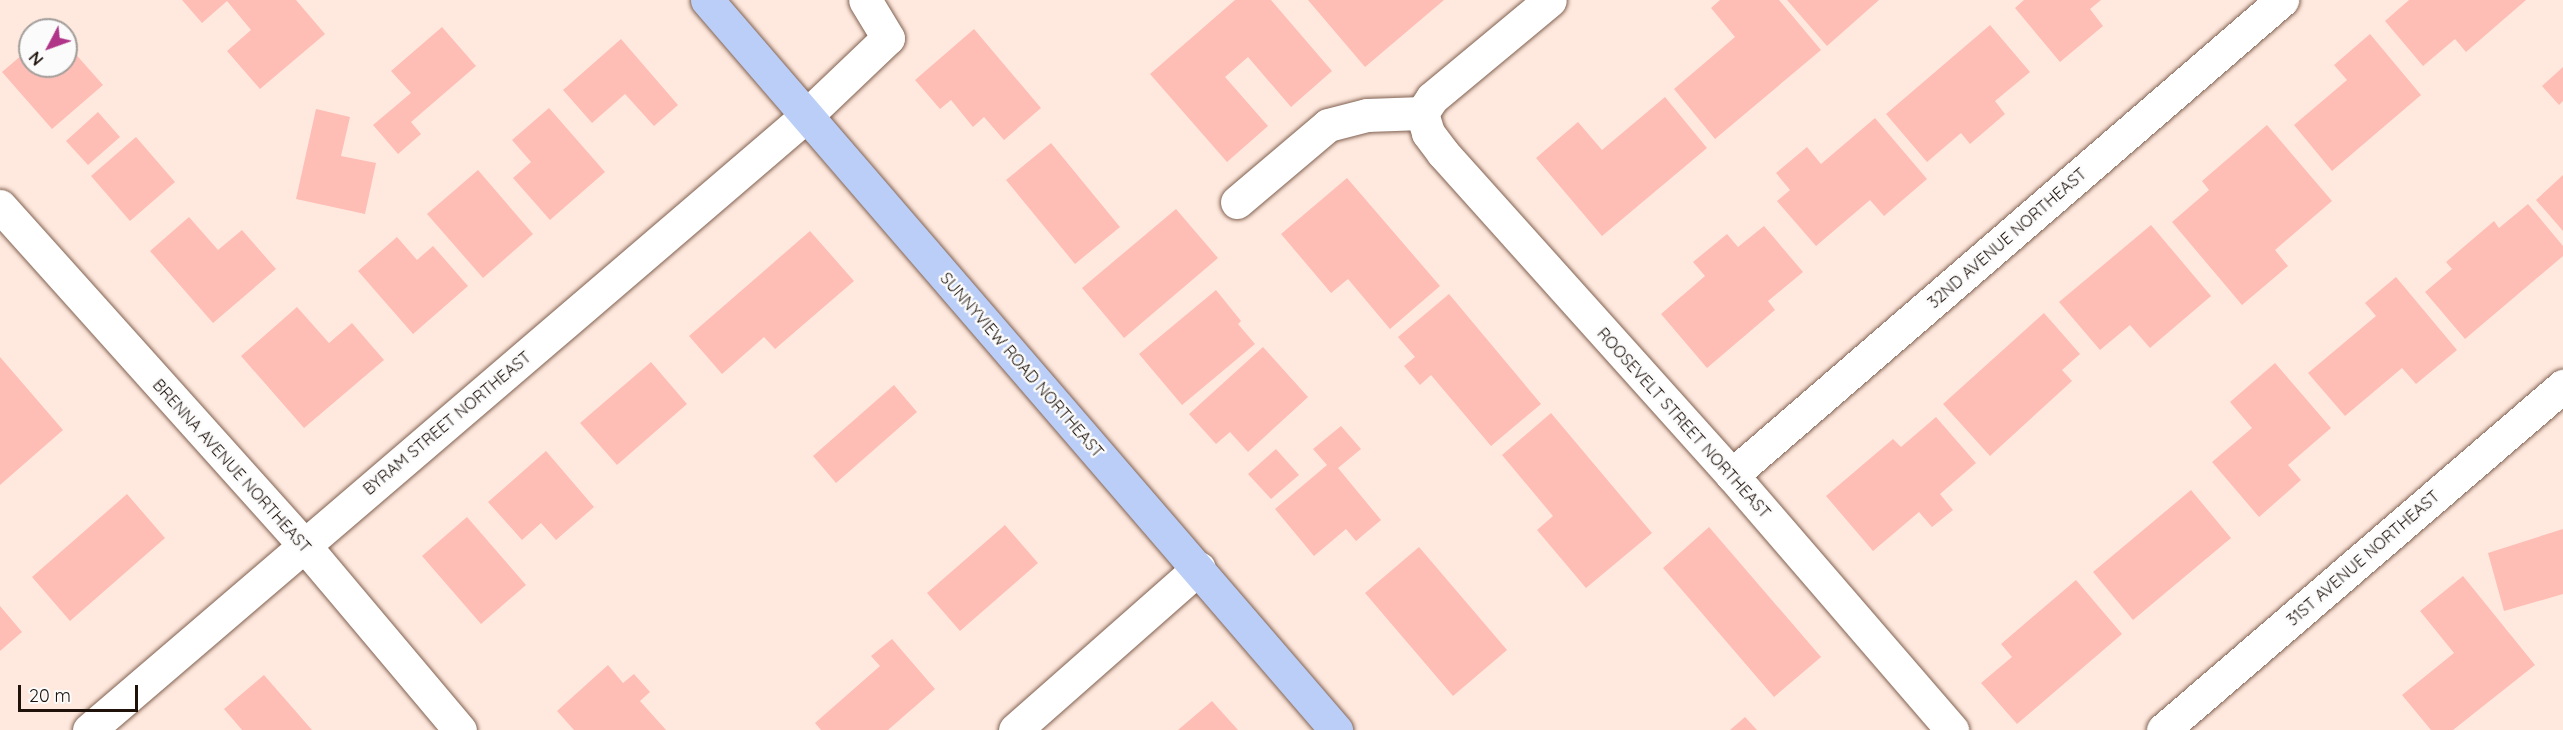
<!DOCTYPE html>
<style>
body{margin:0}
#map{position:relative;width:2563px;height:730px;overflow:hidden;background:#ffe9de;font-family:Quicksand,sans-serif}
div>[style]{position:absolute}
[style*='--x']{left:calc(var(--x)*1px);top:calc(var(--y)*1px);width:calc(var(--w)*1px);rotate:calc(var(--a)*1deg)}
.building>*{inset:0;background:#febdb5}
.roads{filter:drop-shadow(0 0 2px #806151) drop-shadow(0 0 2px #806151)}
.minor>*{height:33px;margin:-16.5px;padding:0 16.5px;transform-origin:16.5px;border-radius:16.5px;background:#fff}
.major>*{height:33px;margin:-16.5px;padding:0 16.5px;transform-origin:16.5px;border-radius:16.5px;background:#bbcef7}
span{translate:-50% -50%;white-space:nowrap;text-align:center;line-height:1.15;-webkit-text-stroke:5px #fbfbfb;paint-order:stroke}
.street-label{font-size:16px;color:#1e120b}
.north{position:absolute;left:18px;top:18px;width:60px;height:60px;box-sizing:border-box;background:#fbfbfb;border:2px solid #a39e9b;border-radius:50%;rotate:229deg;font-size:16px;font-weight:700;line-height:24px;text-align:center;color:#1e120b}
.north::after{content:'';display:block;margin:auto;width:21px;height:27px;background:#b03588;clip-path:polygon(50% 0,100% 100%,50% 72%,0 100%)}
.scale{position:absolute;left:18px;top:685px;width:120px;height:27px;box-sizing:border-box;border:3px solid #1e120b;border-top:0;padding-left:8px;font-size:18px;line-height:21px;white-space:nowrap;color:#1e120b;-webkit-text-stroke:4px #fbfbfb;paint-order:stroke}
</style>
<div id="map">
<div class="building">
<i style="clip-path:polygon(182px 0,296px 0,325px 34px,260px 89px,227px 51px,251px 30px,227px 1px,202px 23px)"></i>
<i style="clip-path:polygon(1235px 0,1271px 0,1332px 71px,1291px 107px,1248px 57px,1225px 77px,1268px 126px,1227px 162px,1150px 74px)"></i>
<i style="clip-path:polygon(1308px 0,1444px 0,1365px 67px)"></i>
<i style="clip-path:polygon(1720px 0,1779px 0,1821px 50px,1715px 139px,1674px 89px,1735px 37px,1711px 8px)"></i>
<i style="clip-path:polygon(1787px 0,1879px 0,1827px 46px)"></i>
<i style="clip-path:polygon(2024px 0,2101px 0,2090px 9px,2103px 26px,2060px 62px,2015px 8px)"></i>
<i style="clip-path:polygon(2409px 0,2526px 0,2466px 52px,2455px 39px,2423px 66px,2385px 21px)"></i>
<i style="clip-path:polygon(1990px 25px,2030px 72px,1995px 101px,2005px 114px,1970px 144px,1961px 133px,1927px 162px,1886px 114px)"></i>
<i style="clip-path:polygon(442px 27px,476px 66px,411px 122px,421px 134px,398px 154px,373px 125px,411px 93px,391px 71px)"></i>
<i style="clip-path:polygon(974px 29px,1041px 108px,1004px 140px,984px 117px,973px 127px,951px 100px,940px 109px,915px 80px)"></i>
<i style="clip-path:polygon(2370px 34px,2421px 95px,2332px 171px,2294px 125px,2347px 80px,2334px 65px)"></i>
<i style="clip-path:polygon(621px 39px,678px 105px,654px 126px,625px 94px,592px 123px,563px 90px)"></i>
<i style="clip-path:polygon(30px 48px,30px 66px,66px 66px,66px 55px,72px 50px,103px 85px,52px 129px,2px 72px)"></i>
<i style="clip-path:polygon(2563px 67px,2563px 101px,2559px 105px,2542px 86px)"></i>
<i style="clip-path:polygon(1665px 97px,1707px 148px,1602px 236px,1536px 158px,1578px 122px,1602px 150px)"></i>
<i style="clip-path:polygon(549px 108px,605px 172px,550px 220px,513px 178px,531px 162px,512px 140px)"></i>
<i style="clip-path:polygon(316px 109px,350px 117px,341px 156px,376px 163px,365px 214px,296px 199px)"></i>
<i style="clip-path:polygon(98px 112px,120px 137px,88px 165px,66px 141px)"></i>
<i style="clip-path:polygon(1875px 118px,1927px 179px,1884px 216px,1870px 200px,1816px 246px,1777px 201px,1790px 190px,1776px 173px,1807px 147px,1821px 164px)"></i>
<i style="clip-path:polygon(2267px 125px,2332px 201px,2275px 250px,2288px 266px,2242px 305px,2172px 222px,2209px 190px,2202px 181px)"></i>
<i style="clip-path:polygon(136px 137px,175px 182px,130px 221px,91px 176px)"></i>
<i style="clip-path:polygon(1051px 143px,1120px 227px,1075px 264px,1006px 180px)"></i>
<i style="clip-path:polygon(478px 170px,533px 234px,483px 278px,427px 214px)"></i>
<i style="clip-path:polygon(2563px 175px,2563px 231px,2536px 200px)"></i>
<i style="clip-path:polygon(1347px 178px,1440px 286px,1390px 329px,1348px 279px,1331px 293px,1281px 234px)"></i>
<i style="clip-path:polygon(2528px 204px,2563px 246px,2563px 256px,2465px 339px,2425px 292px,2452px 269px,2446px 262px,2494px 221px,2499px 228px)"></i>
<i style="clip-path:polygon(1176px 209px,1218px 258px,1124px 338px,1082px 288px)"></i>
<i style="clip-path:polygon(189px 217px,218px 250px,242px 230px,276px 269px,213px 323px,150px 251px)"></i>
<i style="clip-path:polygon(2151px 225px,2211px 296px,2150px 348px,2130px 325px,2100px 350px,2059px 302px)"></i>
<i style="clip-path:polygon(1764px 226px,1803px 272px,1768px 301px,1775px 310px,1707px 368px,1661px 314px,1705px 276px,1693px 262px,1727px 234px,1738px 247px)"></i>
<i style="clip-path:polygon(810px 231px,854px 281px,775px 349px,764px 337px,722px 374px,689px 336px)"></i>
<i style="clip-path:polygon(397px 237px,417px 260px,433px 246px,468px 286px,413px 334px,358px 271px)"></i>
<i style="clip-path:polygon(2396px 277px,2457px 350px,2416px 384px,2402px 368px,2345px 416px,2308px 373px,2376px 316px,2365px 303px)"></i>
<i style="clip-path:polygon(1216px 290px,1241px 321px,1238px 324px,1255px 344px,1182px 405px,1139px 354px)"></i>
<i style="clip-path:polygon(1449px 294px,1541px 404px,1491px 446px,1431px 375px,1420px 385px,1404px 366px,1415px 357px,1398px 337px)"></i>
<i style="clip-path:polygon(297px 307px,329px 343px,352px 323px,384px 360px,304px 428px,241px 356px)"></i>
<i style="clip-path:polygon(2044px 313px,2080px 354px,2062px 370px,2072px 381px,1990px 456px,1943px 404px)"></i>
<i style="clip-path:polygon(1263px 347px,1308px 397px,1248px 452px,1230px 432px,1216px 444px,1189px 414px)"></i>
<i style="clip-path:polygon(0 357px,63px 430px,0 485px)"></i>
<i style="clip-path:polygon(651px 362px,687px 404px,617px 465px,580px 423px)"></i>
<i style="clip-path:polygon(2275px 363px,2331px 428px,2288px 465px,2301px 480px,2259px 517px,2212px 462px,2252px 428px,2230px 402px)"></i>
<i style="clip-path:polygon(894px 385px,917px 412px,836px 483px,813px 456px)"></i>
<i style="clip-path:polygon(1551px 413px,1652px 533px,1586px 588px,1537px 530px,1553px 516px,1502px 455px)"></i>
<i style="clip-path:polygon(1936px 417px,1976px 463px,1940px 494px,1953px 510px,1932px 527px,1919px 512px,1873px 551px,1826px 496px,1893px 439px,1901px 447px)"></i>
<i style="clip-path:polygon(1341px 426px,1361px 449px,1338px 468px,1381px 520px,1356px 541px,1346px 529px,1314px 556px,1275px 509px,1327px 465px,1313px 449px)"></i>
<i style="clip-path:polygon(1276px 449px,1299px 475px,1271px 499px,1248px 474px)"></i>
<i style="clip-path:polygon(546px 451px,594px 507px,556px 540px,541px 523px,522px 540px,488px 502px)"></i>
<i style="clip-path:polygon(2191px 490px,2231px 538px,2133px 620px,2093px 572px)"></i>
<i style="clip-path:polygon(127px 494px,165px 538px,70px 621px,32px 577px)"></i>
<i style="clip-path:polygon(467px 517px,526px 585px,481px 624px,422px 556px)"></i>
<i style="clip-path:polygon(1005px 525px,1038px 563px,960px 631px,927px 593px)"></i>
<i style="clip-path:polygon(1709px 527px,1821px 657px,1774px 697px,1663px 568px)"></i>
<i style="clip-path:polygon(2563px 529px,2563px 594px,2504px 611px,2488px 553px)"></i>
<i style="clip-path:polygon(1419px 547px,1507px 650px,1453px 696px,1365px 593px)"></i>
<i style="clip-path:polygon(2463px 576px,2535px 665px,2453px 730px,2431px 730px,2402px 695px,2454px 653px,2420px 611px)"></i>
<i style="clip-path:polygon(2076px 580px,2122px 634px,2017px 724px,1981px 683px,2012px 657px,2001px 644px)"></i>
<i style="clip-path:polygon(0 606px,22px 632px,0 651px)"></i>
<i style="clip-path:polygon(892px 639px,935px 689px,888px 730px,821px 730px,815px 723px,880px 666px,871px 656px)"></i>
<i style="clip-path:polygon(608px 665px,623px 683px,634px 674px,650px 692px,640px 701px,666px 730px,574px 730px,557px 711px)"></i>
<i style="clip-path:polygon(264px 675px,312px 730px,242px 730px,224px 709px)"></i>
<i style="clip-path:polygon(1212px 701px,1238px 730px,1178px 730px)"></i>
<i style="clip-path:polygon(1745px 717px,1757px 730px,1730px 730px)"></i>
</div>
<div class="roads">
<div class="minor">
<i style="--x:1422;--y:113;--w:21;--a:73"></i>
<i style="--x:1428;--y:133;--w:25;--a:53"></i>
<i style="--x:1443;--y:153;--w:433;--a:48.1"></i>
<i style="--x:1732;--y:475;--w:337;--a:49.2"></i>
<i style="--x:1422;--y:113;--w:18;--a:-56"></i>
<i style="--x:1432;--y:98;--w:153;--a:-39.7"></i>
<i style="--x:1237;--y:202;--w:119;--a:-40.2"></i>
<i style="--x:1328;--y:125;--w:40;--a:-14.4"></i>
<i style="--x:1367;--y:115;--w:55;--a:-2.1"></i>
<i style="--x:0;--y:206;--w:455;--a:48.1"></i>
<i style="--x:304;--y:545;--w:242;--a:49.9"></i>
<i style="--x:1732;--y:475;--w:727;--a:-40.82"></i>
<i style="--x:89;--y:730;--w:944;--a:-40.57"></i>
<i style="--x:806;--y:116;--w:113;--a:-43.6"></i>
<i style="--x:888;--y:38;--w:44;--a:-121.2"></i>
<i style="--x:1015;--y:730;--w:245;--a:-41.4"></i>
<i style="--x:2163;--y:730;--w:528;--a:-40.7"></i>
</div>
<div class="major">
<i style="--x:707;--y:0;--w:964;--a:49.25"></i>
</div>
</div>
<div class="street-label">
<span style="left:2007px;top:238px;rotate:-41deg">32ND AVENUE NORTHEAST</span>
<span style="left:1022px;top:365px;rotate:49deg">SUNNYVIEW ROAD NORTHEAST</span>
<span style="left:447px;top:423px;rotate:-40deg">BYRAM STREET NORTHEAST</span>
<span style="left:1684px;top:423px;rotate:48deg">ROOSEVELT STREET NORTHEAST</span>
<span style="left:232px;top:466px;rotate:48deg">BRENNA AVENUE NORTHEAST</span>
<span style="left:2363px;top:558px;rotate:-41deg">31ST AVENUE NORTHEAST</span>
</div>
<div class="north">N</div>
<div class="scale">20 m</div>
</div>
